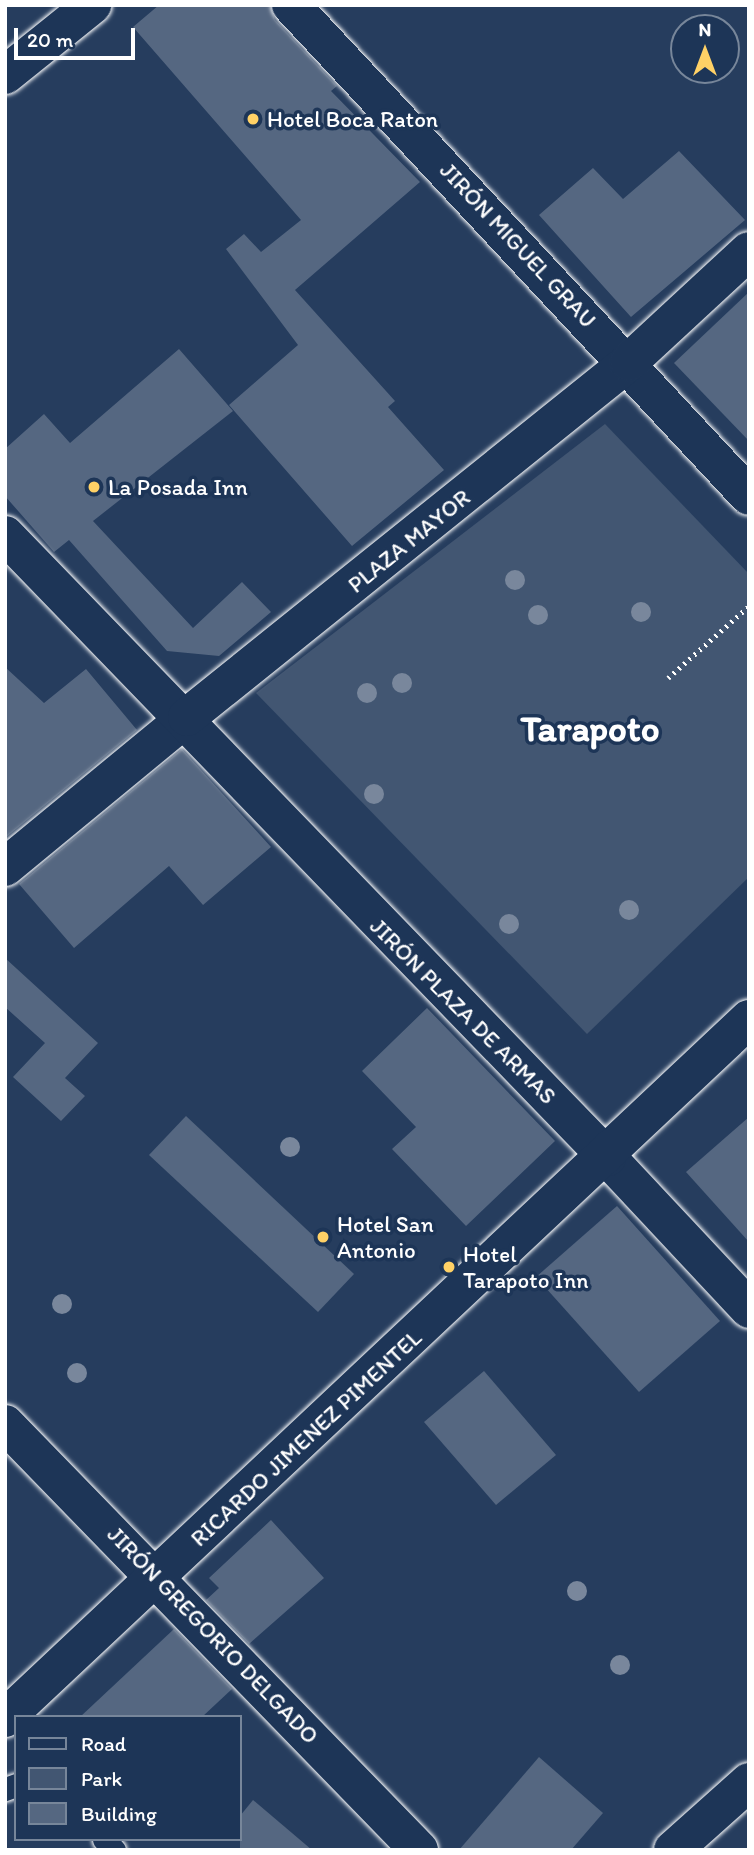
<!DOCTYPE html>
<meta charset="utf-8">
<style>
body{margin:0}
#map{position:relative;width:754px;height:1855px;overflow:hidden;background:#263d5e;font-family:Itim,sans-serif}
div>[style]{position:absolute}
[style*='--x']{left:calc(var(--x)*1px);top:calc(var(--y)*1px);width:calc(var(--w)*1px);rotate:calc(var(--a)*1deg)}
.green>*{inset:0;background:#425672}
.building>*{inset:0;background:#556781}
.path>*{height:4.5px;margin-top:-2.25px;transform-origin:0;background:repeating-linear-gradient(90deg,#fff 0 2px,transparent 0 7px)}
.roads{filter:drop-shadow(0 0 2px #fff) drop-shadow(0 0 2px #fff)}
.lane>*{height:23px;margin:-11.5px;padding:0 11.5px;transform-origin:11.5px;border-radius:11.5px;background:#1d3557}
.street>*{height:38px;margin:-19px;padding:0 19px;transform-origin:19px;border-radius:19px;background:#1d3557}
.secondary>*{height:38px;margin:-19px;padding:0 19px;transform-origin:19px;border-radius:19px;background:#1d3557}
.trees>*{width:20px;height:20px;margin:-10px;border-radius:50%;background:#79879c}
.dots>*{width:19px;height:19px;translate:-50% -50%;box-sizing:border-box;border:4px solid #1d3557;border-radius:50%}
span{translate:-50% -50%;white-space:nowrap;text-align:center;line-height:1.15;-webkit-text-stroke:7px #1d3557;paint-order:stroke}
.poi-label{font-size:23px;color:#fff}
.left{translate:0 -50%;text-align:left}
.street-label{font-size:23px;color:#fff}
.town-label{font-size:37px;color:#fff;font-weight:700}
.frame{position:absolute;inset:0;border:7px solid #fff;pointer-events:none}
.legend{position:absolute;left:14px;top:1715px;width:228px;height:126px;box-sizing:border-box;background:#1d3557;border:2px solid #77869a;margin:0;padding:9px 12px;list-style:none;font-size:21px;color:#fff}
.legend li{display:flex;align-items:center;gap:14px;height:35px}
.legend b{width:35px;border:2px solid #77869a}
.north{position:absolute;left:670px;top:14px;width:70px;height:70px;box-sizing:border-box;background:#1d3557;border:2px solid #77869a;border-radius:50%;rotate:0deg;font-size:19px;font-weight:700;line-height:28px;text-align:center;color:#fff}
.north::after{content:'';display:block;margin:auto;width:24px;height:32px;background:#ffd166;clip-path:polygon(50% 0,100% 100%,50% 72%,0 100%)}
.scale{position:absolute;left:14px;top:28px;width:121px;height:32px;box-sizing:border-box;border:4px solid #fff;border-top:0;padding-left:9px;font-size:21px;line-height:24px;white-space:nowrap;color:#fff;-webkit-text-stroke:5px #1d3557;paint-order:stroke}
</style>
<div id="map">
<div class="green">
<i style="clip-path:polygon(605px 424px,749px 574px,749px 877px,587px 1034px,256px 693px)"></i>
</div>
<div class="building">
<i style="clip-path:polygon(159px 5px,270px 5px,275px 20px,337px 86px,331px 91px,420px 182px,295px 290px,395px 401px,388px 407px,444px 470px,352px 546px,229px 405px,298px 345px,226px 249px,244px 234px,261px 252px,301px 220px,133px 27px)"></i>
<i style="clip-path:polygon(679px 151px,745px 220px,631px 317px,539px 215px,593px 168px,623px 199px)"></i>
<i style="clip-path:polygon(749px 292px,749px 441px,674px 363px)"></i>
<i style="clip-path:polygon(179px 349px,233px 411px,93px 521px,193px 628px,242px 582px,271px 612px,219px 656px,167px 651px,69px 540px,54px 552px,5px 496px,5px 449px,44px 414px,70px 443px)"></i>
<i style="clip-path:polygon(5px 667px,44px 703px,86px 669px,137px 730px,5px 838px)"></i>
<i style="clip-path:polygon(182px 749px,271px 847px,203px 905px,169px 866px,74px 948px,19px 884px)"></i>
<i style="clip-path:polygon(5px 958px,98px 1043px,65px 1078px,85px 1096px,61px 1121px,13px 1077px,45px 1043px,5px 1007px)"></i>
<i style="clip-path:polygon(427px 1008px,555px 1141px,466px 1226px,392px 1149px,416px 1127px,362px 1071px)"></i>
<i style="clip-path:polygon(186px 1116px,354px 1274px,318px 1312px,149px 1155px)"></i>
<i style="clip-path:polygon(749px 1117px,749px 1242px,686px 1172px)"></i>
<i style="clip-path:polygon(617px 1206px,720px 1321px,639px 1392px,536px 1277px)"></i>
<i style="clip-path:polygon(484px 1371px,556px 1455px,496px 1505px,424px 1422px)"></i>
<i style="clip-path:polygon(271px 1520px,324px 1578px,249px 1644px,206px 1600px,219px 1588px,209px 1578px)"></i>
<i style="clip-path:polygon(174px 1629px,232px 1689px,202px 1717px,80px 1717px)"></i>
<i style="clip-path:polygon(539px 1757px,603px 1813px,571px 1850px,459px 1850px)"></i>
<i style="clip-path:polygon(253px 1800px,312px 1850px,240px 1850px,240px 1816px)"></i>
</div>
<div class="path">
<i style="--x:668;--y:678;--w:108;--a:-41.6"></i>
</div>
<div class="roads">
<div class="lane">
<i style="--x:5;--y:1789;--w:12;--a:-20"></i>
<i style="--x:104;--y:1839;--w:15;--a:48"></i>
</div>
<div class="street">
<i style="--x:291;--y:5;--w:671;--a:46.99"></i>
<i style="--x:5;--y:867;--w:236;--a:-39.5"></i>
<i style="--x:607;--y:1157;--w:208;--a:46.9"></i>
<i style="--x:5;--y:1424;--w:594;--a:45.82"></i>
<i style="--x:673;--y:1850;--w:102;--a:-41.8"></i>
</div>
<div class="secondary">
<i style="--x:5;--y:75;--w:112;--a:-38.8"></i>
<i style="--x:5;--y:535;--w:866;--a:45.94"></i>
<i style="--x:187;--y:717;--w:567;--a:-38.77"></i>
<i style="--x:629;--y:362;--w:163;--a:-42.8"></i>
<i style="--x:5;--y:1718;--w:1021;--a:-43.21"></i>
</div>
</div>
<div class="trees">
<i style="left:515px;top:580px"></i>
<i style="left:641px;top:612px"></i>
<i style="left:538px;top:615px"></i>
<i style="left:402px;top:683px"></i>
<i style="left:367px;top:693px"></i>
<i style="left:374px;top:794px"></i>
<i style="left:629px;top:910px"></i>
<i style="left:509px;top:924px"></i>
<i style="left:290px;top:1147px"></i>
<i style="left:62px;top:1304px"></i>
<i style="left:77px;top:1373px"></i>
<i style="left:577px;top:1591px"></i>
<i style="left:620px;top:1665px"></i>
</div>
<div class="dots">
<i style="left:253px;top:119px;background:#ffd166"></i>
<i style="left:94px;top:487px;background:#ffd166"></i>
<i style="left:323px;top:1237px;background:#ffd166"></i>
<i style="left:449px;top:1267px;background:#ffd166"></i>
</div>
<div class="poi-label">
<span class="left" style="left:267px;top:119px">Hotel Boca Raton</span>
<span class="left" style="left:108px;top:487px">La Posada Inn</span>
<span class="left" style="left:337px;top:1237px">Hotel San<br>Antonio</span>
<span class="left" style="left:463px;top:1267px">Hotel<br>Tarapoto Inn</span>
</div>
<div class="street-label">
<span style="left:518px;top:245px;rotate:47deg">JIRÓN MIGUEL GRAU</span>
<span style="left:409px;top:541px;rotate:-39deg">PLAZA MAYOR</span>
<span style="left:463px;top:1011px;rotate:45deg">JIRÓN PLAZA DE ARMAS</span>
<span style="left:306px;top:1438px;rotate:-43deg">RICARDO JIMENEZ PIMENTEL</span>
<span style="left:213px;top:1635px;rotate:46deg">JIRÓN GREGORIO DELGADO</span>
</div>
<div class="town-label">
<span style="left:590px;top:728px">Tarapoto</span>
</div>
<div class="frame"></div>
<ul class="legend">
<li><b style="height:9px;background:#1d3557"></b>Road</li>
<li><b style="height:19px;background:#425672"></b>Park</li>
<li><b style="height:19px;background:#556781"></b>Building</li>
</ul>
<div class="north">N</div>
<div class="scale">20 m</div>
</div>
